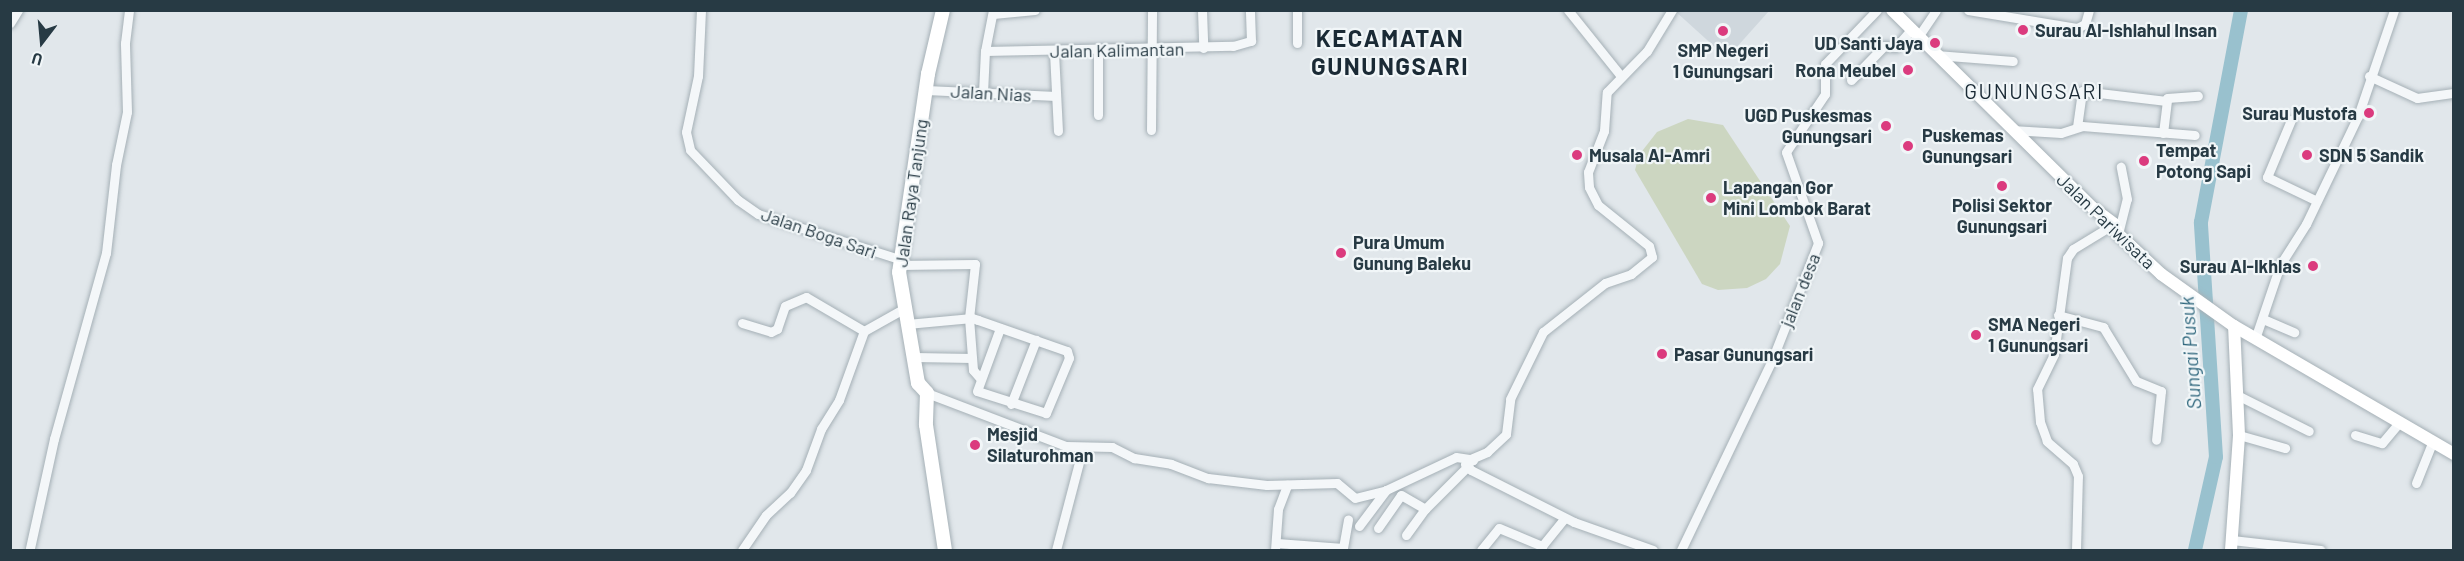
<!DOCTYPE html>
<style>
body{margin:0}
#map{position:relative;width:2464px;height:561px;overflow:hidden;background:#e1e7eb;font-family:Barlow,sans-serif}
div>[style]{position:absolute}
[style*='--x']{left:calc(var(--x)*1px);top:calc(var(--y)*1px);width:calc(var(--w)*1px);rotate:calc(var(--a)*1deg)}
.built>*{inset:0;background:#cfd7dd}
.green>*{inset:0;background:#ccd6c1}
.river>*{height:14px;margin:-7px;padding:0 7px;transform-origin:7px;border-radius:7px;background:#99c1ce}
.roads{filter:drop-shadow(0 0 2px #a5b0b6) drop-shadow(0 0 2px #a5b0b6)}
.street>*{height:9px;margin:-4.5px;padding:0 4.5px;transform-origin:4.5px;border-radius:4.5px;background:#f4f7f9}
.secondary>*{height:12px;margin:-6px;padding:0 6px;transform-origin:6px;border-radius:6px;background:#fff}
.primary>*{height:14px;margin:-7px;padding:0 7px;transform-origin:7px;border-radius:7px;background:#fff}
.dots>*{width:16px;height:16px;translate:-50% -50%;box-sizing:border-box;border:3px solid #f1f6f8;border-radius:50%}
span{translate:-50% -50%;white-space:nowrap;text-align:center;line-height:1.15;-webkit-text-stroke:4.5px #f1f6f8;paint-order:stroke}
.poi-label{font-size:18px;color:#273a44;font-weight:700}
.left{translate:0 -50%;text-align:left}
.right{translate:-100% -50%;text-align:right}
.street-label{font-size:18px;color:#273a44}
.water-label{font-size:20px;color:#2e667c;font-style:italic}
.quarter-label{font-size:21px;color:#1a2a35;letter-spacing:1.5px}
.district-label{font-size:24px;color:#1a2a35;font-weight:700;letter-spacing:1.5px}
.frame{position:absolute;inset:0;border:12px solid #273a44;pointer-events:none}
.north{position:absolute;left:12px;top:12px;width:60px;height:60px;-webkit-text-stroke:4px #f1f6f8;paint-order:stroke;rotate:196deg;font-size:16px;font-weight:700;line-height:24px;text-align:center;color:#273a44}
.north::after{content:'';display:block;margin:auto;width:21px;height:27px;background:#273a44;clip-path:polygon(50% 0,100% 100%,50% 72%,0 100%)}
</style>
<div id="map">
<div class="built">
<i style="clip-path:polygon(1675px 11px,1769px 11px,1727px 58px)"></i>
</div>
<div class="green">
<i style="clip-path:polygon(1688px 119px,1723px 125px,1790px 226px,1780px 264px,1766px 279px,1747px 288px,1718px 290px,1702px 284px,1635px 170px,1639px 155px,1657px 132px)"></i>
</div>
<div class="river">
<i style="--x:2195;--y:550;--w:95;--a:-77.3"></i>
<i style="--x:2216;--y:457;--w:235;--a:-93.7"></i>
<i style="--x:2201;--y:222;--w:216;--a:-79.3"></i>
</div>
<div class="roads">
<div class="street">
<i style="--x:701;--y:10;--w:66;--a:92.6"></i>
<i style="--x:698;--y:76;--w:57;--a:102.1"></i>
<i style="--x:686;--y:132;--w:18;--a:77"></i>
<i style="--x:690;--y:150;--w:69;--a:46.2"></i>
<i style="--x:738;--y:200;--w:24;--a:35"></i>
<i style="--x:758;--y:214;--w:148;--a:17.7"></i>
<i style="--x:1202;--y:10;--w:38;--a:88"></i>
<i style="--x:1297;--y:10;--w:33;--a:90"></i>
<i style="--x:1568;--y:10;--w:83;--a:51.3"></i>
<i style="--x:1968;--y:10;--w:110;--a:9.4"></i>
<i style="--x:2077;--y:28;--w:9;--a:-27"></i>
<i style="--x:2085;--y:24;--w:15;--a:-74"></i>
<i style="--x:993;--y:14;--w:42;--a:-5.4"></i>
<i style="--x:10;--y:23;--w:15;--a:-58"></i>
<i style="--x:1918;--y:37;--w:32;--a:-56"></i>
<i style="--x:985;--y:51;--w:248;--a:-1.2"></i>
<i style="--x:1233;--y:46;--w:19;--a:-16"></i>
<i style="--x:1251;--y:41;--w:31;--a:-92"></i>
<i style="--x:1098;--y:51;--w:64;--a:90"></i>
<i style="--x:1054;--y:52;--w:79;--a:87.1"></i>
<i style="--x:1936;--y:55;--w:77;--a:4.5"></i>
<i style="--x:2369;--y:76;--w:53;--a:24.6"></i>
<i style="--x:2417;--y:98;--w:37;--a:-8"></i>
<i style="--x:1851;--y:80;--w:47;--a:-45.9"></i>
<i style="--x:1884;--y:46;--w:12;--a:5"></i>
<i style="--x:1896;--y:47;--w:23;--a:-49"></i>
<i style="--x:926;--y:90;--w:130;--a:2.6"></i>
<i style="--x:983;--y:93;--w:42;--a:-87.3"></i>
<i style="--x:985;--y:51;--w:42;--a:-79"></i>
<i style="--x:2291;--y:120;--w:62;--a:112.8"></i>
<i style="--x:2267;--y:177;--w:55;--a:25.6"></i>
<i style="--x:2077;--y:127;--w:36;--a:-82"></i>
<i style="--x:2082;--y:91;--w:85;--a:6.8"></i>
<i style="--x:1151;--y:130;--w:120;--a:-89.5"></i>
<i style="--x:2012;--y:130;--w:49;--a:3.5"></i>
<i style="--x:2061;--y:133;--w:22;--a:-18"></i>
<i style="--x:2082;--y:126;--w:113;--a:4.6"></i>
<i style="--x:2163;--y:133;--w:35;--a:-83"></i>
<i style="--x:2167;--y:98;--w:31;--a:-4"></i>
<i style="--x:2118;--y:234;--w:36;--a:-76"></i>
<i style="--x:2127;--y:199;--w:33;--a:-101"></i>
<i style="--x:899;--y:265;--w:76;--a:-0.8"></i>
<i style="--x:975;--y:264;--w:54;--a:96.3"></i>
<i style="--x:969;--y:318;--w:52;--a:85.6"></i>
<i style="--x:973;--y:370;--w:11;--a:49"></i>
<i style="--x:2058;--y:315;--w:47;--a:14.9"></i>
<i style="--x:2103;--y:327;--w:63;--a:58.6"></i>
<i style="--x:2136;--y:381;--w:27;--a:22"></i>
<i style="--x:2161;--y:391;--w:49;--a:95.8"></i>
<i style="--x:2263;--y:319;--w:34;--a:23"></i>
<i style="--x:742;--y:323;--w:30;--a:17"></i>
<i style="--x:771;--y:332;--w:7;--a:-27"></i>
<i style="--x:777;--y:329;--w:24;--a:-71"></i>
<i style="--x:785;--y:306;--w:23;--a:-23"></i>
<i style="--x:806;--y:297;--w:67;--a:30.4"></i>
<i style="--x:907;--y:324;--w:65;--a:-5.3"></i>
<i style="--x:972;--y:318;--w:6;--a:18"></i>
<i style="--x:978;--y:320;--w:94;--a:19.2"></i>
<i style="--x:1067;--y:351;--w:7;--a:74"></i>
<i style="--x:1069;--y:358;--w:60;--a:112.7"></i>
<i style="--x:1046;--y:413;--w:72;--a:-162.3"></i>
<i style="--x:977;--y:391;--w:67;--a:-69.9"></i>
<i style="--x:2255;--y:339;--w:78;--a:-71.3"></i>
<i style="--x:2280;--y:265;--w:49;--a:-57.6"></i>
<i style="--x:2306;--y:224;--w:120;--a:-64.3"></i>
<i style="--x:2358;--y:116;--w:112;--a:-71.2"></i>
<i style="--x:914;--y:357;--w:58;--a:1"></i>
<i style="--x:927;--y:393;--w:149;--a:20.9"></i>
<i style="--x:1066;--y:446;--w:46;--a:1.2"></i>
<i style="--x:1112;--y:447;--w:25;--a:27"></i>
<i style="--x:1134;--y:458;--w:37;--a:9"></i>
<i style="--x:1171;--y:464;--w:40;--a:21"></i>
<i style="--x:1208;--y:478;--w:59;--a:6.8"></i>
<i style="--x:1267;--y:485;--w:70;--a:-1.6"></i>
<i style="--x:1337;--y:483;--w:23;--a:40"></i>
<i style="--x:1355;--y:498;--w:32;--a:-14"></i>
<i style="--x:1386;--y:490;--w:77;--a:-25.2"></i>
<i style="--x:1456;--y:457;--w:15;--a:8"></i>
<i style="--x:2239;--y:396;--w:78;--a:26.6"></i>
<i style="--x:1011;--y:404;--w:69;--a:-68.7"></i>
<i style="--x:2239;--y:435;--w:48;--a:15.8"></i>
<i style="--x:2355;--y:435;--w:28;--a:17"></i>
<i style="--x:2382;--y:443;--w:25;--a:-50"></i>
<i style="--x:2416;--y:483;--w:43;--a:-68.2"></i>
<i style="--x:1359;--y:526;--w:45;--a:-53.1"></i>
<i style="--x:1378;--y:528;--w:40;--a:-55.1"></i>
<i style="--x:1401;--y:495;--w:28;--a:30"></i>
<i style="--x:1406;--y:535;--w:32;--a:-54"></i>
<i style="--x:1425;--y:509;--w:59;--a:-45"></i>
<i style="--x:2232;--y:540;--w:89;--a:6.5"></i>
<i style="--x:1277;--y:543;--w:66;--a:4.3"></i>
<i style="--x:1343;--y:548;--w:29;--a:-80"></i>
<i style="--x:30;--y:548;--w:112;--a:-77.6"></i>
<i style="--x:54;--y:439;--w:193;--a:-74.4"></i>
<i style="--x:106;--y:253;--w:89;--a:-83.5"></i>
<i style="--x:116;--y:165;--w:54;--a:-78.3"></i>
<i style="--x:127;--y:112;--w:69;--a:-91.7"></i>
<i style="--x:125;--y:43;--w:33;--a:-83"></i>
<i style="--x:742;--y:550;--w:42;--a:-55.6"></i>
<i style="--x:766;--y:515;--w:33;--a:-43"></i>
<i style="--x:790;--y:493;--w:28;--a:-55"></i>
<i style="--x:806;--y:470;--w:44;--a:-69.9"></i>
<i style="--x:821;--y:429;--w:34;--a:-58"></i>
<i style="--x:839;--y:400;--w:73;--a:-70.1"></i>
<i style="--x:864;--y:331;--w:47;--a:-29.3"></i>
<i style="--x:1056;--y:550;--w:106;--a:-75.3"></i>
<i style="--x:1275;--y:550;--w:41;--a:-85.8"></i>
<i style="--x:1278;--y:509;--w:26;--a:-69"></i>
<i style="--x:1481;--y:550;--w:28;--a:-51"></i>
<i style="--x:1499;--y:528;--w:47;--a:22.7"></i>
<i style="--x:1542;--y:546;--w:36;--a:-51"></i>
<i style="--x:1653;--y:550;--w:84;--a:-160.5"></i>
<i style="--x:1574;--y:522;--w:115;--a:-153.2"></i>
<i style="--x:1471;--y:470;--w:8;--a:-135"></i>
<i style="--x:1465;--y:464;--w:9;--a:-27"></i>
<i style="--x:1473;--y:460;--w:7;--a:172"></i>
<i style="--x:1466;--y:461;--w:23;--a:-23"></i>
<i style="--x:1487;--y:452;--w:26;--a:-43"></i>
<i style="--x:1506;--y:434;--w:35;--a:-83"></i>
<i style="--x:1510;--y:399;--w:75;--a:-63.8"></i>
<i style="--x:1543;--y:332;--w:79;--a:-38.3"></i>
<i style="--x:1605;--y:283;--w:28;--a:-19"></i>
<i style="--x:1631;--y:274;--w:27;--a:-39"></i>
<i style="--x:1652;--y:257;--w:11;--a:-105"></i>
<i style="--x:1649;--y:246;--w:65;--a:-141.2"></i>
<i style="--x:1598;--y:205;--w:20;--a:-117"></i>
<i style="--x:1589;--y:187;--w:15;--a:-94"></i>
<i style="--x:1588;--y:172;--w:44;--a:-68.7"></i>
<i style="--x:1604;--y:131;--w:39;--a:-86"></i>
<i style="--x:1607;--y:92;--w:57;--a:-45.7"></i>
<i style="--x:1647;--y:51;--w:48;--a:-58.6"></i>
<i style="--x:1681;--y:550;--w:211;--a:-64.4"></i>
<i style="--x:1772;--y:360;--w:126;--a:-68.5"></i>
<i style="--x:1818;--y:243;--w:96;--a:-109.4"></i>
<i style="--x:1786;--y:152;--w:70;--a:-56.1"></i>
<i style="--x:1825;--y:94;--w:30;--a:-90"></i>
<i style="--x:1825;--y:64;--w:75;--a:-46.1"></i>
<i style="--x:2076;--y:550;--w:74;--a:-88.5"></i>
<i style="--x:2078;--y:476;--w:13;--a:-113"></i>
<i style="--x:2073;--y:464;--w:35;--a:-139"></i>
<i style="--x:2047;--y:441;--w:20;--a:-110"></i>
<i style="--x:2040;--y:422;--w:33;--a:-95"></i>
<i style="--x:2037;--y:389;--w:39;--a:-64"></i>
<i style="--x:2054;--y:354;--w:97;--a:-82.3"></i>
<i style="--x:2067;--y:258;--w:11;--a:-56"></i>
<i style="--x:2073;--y:249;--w:48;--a:-31.4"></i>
</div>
<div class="secondary">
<i style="--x:1892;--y:10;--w:282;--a:44.6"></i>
<i style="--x:2093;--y:208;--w:26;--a:37"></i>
<i style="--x:2114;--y:224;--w:11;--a:68"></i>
<i style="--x:2118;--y:234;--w:59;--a:42.9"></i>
<i style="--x:2161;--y:274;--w:90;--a:35.5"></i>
<i style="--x:2234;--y:326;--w:255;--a:30.2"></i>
<i style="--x:2231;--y:550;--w:115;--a:-86"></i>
<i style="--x:2239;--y:435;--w:109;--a:-92.6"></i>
</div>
<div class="primary">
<i style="--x:943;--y:10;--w:66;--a:103.2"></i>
<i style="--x:928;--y:74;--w:200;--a:98.3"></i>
<i style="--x:899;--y:272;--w:113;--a:80.3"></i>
<i style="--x:918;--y:383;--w:13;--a:48"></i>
<i style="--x:927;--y:393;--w:32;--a:92"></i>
<i style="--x:926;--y:425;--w:126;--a:81.4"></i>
</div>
</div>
<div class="dots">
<i style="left:2023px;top:30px;background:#db3b7e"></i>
<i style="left:1723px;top:31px;background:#db3b7e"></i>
<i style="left:1935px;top:43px;background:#db3b7e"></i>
<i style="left:1908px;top:70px;background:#db3b7e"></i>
<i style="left:2369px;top:113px;background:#db3b7e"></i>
<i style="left:1886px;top:126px;background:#db3b7e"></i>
<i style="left:1908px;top:146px;background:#db3b7e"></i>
<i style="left:1577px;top:155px;background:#db3b7e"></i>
<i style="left:2307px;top:155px;background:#db3b7e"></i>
<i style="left:2144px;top:161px;background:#db3b7e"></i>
<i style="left:2002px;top:186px;background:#db3b7e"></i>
<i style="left:1711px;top:198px;background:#db3b7e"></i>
<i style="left:1341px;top:253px;background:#db3b7e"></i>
<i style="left:2313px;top:266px;background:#db3b7e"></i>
<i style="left:1976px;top:335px;background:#db3b7e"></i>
<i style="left:1662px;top:354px;background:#db3b7e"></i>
<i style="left:975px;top:445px;background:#db3b7e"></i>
</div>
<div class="poi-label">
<span class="left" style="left:2035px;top:30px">Surau Al-Ishlahul Insan</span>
<span class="right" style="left:1923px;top:43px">UD Santi Jaya</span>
<span style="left:1723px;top:61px">SMP Negeri<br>1 Gunungsari</span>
<span class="right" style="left:1896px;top:70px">Rona Meubel</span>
<span class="right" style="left:2357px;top:113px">Surau Mustofa</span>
<span class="right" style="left:1872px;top:126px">UGD Puskesmas<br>Gunungsari</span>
<span class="left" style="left:1922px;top:146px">Puskemas<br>Gunungsari</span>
<span class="left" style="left:2156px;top:161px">Tempat<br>Potong Sapi</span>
<span class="left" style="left:1589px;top:155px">Musala Al-Amri</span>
<span class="left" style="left:2319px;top:155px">SDN 5 Sandik</span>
<span class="left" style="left:1723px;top:198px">Lapangan Gor<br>Mini Lombok Barat</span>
<span style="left:2002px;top:216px">Polisi Sektor<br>Gunungsari</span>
<span class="left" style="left:1353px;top:253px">Pura Umum<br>Gunung Baleku</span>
<span class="right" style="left:2301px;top:266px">Surau Al-Ikhlas</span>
<span class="left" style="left:1988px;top:335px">SMA Negeri<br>1 Gunungsari</span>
<span class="left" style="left:1674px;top:354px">Pasar Gunungsari</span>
<span class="left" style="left:987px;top:445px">Mesjid<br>Silaturohman</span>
</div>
<div class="street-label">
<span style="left:1117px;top:50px;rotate:-1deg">Jalan Kalimantan</span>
<span style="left:991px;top:93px;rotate:3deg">Jalan Nias</span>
<span style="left:911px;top:193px;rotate:-82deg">Jalan Raya Tanjung</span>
<span style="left:2106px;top:221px;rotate:44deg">Jalan Pariwisata</span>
<span style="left:819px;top:233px;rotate:19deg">Jalan Boga Sari</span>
<span style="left:1800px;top:290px;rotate:-68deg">jalan desa</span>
</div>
<div class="water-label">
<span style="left:2190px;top:353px;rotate:-94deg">Sungai Pusuk</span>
</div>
<div class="quarter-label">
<span style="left:2034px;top:91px">GUNUNGSARI</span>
</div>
<div class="district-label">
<span style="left:1390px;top:52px">KECAMATAN<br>GUNUNGSARI</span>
</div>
<div class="frame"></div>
<div class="north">U</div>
</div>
